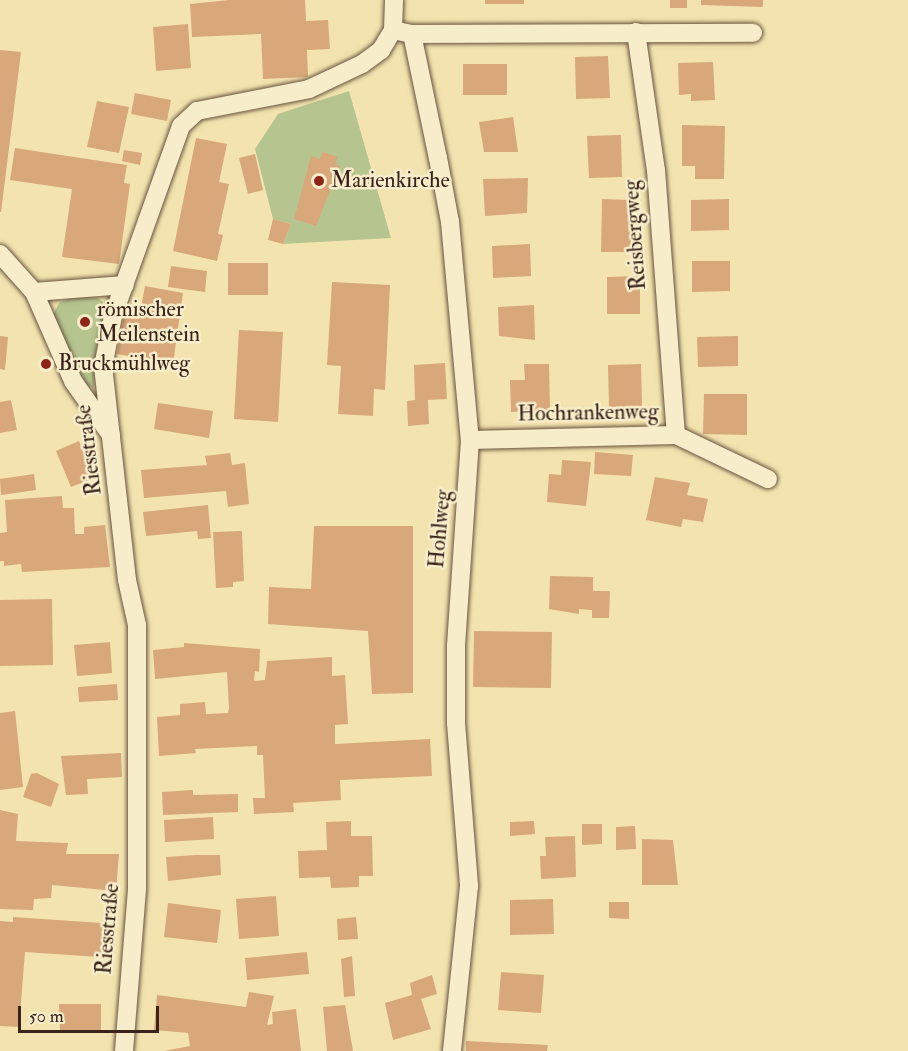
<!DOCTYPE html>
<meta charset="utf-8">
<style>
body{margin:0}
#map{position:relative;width:908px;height:1051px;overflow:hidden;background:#f3e4af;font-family:"IM FELL Double Pica",serif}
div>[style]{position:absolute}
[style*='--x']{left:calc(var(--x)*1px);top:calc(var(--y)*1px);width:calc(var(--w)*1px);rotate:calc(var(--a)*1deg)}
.green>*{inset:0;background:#b6c58f}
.building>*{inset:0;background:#d8a77a}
.roads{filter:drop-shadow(0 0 2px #68533f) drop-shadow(0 0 2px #68533f)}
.minor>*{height:18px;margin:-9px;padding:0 9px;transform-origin:9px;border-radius:9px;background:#f7edcb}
.dots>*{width:16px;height:16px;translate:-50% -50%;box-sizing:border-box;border:3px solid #f7edcb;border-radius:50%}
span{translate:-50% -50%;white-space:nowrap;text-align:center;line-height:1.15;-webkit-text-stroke:5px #f7edcb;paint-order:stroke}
.poi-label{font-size:22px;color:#39231a}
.left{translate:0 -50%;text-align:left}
.street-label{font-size:22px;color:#39231a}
.scale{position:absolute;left:18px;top:1006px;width:141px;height:27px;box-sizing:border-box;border:3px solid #39231a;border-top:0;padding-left:8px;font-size:18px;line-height:21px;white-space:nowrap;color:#39231a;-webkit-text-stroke:4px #f7edcb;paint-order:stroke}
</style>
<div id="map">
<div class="green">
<i style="clip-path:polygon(349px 91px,391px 238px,283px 244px,291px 224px,273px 219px,255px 149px,278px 114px)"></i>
<i style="clip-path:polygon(76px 296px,98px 298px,103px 302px,104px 325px,96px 354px,94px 387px,88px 388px,52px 317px,59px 303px)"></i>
</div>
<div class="building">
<i style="clip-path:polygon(229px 0,305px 0,306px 21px,328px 20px,330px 49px,307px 50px,308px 77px,263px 79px,261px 34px,192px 37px,190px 4px)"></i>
<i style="clip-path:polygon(485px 0,524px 0,524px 4px,485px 4px)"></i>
<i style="clip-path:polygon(670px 0,687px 0,687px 8px,670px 8px)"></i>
<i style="clip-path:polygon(701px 0,763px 0,763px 7px,701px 5px)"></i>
<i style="clip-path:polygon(188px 24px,191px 68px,156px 71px,153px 27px)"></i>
<i style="clip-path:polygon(0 50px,21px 52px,1px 212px,0 212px)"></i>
<i style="clip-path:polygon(608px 56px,610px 98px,576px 99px,575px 57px)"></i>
<i style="clip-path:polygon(713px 62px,715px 100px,691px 101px,691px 94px,679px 95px,678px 63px)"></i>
<i style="clip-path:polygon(463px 64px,507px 64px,507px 95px,463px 95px)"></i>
<i style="clip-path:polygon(135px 93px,171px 100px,167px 121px,131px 114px)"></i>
<i style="clip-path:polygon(97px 101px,129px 107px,119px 153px,87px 147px)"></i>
<i style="clip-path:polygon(513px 117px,518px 152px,484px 152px,479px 122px)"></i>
<i style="clip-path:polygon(682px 125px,725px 126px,724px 179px,695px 179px,695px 166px,682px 166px)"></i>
<i style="clip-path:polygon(621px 135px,622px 177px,589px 178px,587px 136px)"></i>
<i style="clip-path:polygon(196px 138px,227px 144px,219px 182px,229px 184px,218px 234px,223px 235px,217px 261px,173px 251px)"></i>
<i style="clip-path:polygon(15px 148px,127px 165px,124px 183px,130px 184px,119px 264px,62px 257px,72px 189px,10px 180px)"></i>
<i style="clip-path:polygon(124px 150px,142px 153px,140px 165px,122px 161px)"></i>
<i style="clip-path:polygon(323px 152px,338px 157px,335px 164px,340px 166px,316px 226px,294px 219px,311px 156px,320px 159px)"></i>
<i style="clip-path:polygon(255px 154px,263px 190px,248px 194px,239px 158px)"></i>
<i style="clip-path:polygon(528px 178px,527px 213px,485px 216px,483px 179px)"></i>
<i style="clip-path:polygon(602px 199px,631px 200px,631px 252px,601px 252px)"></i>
<i style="clip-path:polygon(729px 199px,729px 230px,691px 231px,691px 200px)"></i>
<i style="clip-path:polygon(273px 219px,291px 224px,283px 244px,268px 240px)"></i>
<i style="clip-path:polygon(530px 244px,531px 276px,493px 278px,492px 246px)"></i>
<i style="clip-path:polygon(692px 261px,730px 261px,730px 291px,692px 292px)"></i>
<i style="clip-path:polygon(228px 263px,268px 263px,268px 295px,228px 295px)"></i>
<i style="clip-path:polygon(171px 266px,207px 271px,205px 292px,168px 287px)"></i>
<i style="clip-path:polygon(640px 276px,640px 314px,607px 314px,607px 277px)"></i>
<i style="clip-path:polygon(332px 282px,390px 285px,385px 390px,374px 389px,373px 416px,338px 414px,341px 366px,327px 365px)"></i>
<i style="clip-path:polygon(145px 286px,183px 293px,173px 364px,117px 354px,124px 316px,139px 319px)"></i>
<i style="clip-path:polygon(534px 305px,535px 340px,499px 336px,498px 307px)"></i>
<i style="clip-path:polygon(239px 330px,283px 332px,278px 422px,234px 419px)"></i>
<i style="clip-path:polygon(0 336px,8px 337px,5px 370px,0 369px)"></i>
<i style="clip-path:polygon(738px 336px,738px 366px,698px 367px,697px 337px)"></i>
<i style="clip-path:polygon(445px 363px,447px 399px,428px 400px,429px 424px,408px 426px,407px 401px,415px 400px,414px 365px)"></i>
<i style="clip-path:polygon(524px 364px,549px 364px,550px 410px,511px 412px,510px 380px,525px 380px)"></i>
<i style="clip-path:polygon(641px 364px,642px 406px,609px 407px,608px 365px)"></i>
<i style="clip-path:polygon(704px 394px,747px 394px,747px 435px,703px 434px)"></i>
<i style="clip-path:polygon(11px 400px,17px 430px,0 433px,0 402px)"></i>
<i style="clip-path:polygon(158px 403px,213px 411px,209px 438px,154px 429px)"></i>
<i style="clip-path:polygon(79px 441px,94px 478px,71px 487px,56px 451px)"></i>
<i style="clip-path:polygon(595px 452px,633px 455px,631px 476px,594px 474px)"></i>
<i style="clip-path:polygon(230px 453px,232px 465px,245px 463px,249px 504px,228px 507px,226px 491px,144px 498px,141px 470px,207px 465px,205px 456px)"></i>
<i style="clip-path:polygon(562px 460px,591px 462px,586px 506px,547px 502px,549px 474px,561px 475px)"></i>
<i style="clip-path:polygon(34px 474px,36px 490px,1px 495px,0 479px)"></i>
<i style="clip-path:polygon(655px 477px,690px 483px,687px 495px,708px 499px,703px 522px,683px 519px,681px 527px,646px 520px)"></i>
<i style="clip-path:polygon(62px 496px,63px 508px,74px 508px,75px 534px,84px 534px,84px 527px,105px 525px,110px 567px,22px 572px,21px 564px,4px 566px,4px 561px,0 561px,0 533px,7px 532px,5px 500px)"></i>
<i style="clip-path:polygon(208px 505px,211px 538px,198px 539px,197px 531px,146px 536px,143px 512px)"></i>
<i style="clip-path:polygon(314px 526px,413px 526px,413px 693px,372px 694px,368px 631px,268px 624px,269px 587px,311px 589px)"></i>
<i style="clip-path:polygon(242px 531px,244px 581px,233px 582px,233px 587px,216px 588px,213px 532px)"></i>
<i style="clip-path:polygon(550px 576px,593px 577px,593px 591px,610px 591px,609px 618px,592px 618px,592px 610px,579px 609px,579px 614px,549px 609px)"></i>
<i style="clip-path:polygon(52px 599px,53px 665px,0 666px,0 600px)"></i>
<i style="clip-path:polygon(474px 631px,552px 632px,551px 688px,473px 687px)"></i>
<i style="clip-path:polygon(110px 642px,112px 673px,77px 676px,74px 645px)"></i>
<i style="clip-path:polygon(184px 643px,260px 649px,259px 672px,255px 671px,254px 681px,265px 680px,267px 661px,332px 657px,332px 676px,345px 675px,348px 724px,335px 725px,335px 744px,430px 739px,432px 776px,340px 780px,341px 800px,293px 803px,294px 812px,254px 814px,253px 798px,265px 798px,263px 755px,257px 755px,257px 746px,195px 749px,196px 753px,159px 756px,157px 717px,180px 715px,180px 704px,205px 702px,206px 714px,228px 713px,229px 708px,227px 672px,155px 679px,153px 650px,184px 647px)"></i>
<i style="clip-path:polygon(117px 684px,118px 700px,79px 702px,78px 687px)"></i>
<i style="clip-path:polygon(15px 711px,23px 787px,0 790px,0 713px)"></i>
<i style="clip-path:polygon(121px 753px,122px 777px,87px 779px,88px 794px,66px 795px,61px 756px)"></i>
<i style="clip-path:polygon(37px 773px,59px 784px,51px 807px,23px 797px,31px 774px)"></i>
<i style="clip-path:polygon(193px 790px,193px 795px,238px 794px,238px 812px,163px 815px,162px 792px)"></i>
<i style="clip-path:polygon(0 810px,18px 814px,16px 841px,68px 843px,66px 854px,119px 854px,116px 891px,52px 885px,51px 898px,34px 899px,33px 910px,0 909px)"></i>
<i style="clip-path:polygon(213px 817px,214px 839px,165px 842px,164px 820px)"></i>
<i style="clip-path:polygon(351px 821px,351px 836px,372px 836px,373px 876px,359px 876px,359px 887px,331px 888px,330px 877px,299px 878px,298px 851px,327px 850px,326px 822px)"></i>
<i style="clip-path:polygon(534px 821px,535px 834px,510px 836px,510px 822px)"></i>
<i style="clip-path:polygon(582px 824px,602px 824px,602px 844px,582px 845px)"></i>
<i style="clip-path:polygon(635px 826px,636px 849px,616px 850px,616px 827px)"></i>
<i style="clip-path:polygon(575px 836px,576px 877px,541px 879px,540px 856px,546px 856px,545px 837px)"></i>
<i style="clip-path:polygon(642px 839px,673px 840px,678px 885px,642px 885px)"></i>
<i style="clip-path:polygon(196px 855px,220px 855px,221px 875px,168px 881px,166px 857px)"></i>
<i style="clip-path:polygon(276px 896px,279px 936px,239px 939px,236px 899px)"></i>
<i style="clip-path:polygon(553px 899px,554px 934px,510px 935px,510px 900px)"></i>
<i style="clip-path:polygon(609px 902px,629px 902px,629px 919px,609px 918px)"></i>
<i style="clip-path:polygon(168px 903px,221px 910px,217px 943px,164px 937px)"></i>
<i style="clip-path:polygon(13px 917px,116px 924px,114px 958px,25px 952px,19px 1027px,0 1026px,0 921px,13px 922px)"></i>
<i style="clip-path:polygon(356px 917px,358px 939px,338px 940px,337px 919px)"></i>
<i style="clip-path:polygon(307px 952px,309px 974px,247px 980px,245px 958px)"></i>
<i style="clip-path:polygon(352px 956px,355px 996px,344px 997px,341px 959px)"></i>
<i style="clip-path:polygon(501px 972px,544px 975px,541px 1013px,498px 1010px)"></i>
<i style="clip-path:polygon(432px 975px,437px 994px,421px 999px,431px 1029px,393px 1040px,385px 1003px,412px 995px,410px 983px)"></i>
<i style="clip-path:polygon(249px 992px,274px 996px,267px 1025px,273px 1024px,272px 1012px,296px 1009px,301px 1051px,164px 1051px,190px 1046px,188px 1033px,154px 1030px,157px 995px,246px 1007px)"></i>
<i style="clip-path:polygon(59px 1004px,101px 1004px,101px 1030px,60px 1030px)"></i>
<i style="clip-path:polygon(345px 1005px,353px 1051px,327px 1051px,323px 1007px)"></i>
<i style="clip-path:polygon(466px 1041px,548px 1045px,547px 1051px,466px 1051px)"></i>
</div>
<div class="roads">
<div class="minor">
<i style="--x:393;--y:30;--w:19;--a:12"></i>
<i style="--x:412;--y:34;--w:127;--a:78.2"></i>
<i style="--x:438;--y:158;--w:65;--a:79.4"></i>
<i style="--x:450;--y:222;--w:219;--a:84.8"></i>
<i style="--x:470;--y:440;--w:206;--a:93.9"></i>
<i style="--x:456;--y:646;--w:77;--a:90"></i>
<i style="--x:456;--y:723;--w:164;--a:85.4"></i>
<i style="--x:469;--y:886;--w:166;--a:95.9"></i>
<i style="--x:636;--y:32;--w:139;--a:81.8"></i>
<i style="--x:656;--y:170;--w:266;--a:85.7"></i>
<i style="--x:412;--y:34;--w:341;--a:-0.2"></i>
<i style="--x:0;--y:254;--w:51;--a:48.2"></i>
<i style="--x:34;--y:292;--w:91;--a:-4.4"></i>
<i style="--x:34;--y:292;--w:97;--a:66.3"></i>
<i style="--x:73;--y:381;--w:66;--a:54.9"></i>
<i style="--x:470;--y:440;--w:206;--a:-1.4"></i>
<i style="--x:676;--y:435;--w:102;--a:25.6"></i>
<i style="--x:124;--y:1051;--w:164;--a:-85.4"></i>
<i style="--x:137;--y:888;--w:263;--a:-90"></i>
<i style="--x:137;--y:625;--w:46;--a:-102.5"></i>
<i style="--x:127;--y:580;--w:214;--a:-96.4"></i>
<i style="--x:103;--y:367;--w:52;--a:-78.9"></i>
<i style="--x:113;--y:316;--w:202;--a:-70.3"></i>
<i style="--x:181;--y:126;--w:22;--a:-43"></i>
<i style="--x:197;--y:111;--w:114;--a:-11.1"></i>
<i style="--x:309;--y:89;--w:59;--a:-25.3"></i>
<i style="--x:362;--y:64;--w:24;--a:-36"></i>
<i style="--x:381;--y:50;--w:23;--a:-59"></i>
<i style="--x:393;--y:30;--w:30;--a:-88"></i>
</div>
</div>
<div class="dots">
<i style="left:319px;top:181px;background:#8f2418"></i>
<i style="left:85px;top:322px;background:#8f2418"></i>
<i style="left:46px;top:364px;background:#8f2418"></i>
</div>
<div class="poi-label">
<span class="left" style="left:331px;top:181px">Marienkirche</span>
<span class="left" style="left:97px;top:322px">römischer<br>Meilenstein</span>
<span class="left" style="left:58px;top:364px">Bruckmühlweg</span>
</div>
<div class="street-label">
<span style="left:635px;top:235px;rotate:-94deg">Reisbergweg</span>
<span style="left:588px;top:413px;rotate:-1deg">Hochrankenweg</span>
<span style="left:89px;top:450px;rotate:-97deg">Riesstraße</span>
<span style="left:440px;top:529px;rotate:-85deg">Hohlweg</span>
<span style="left:108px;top:929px;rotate:-85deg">Riesstraße</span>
</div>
<div class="scale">50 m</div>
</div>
